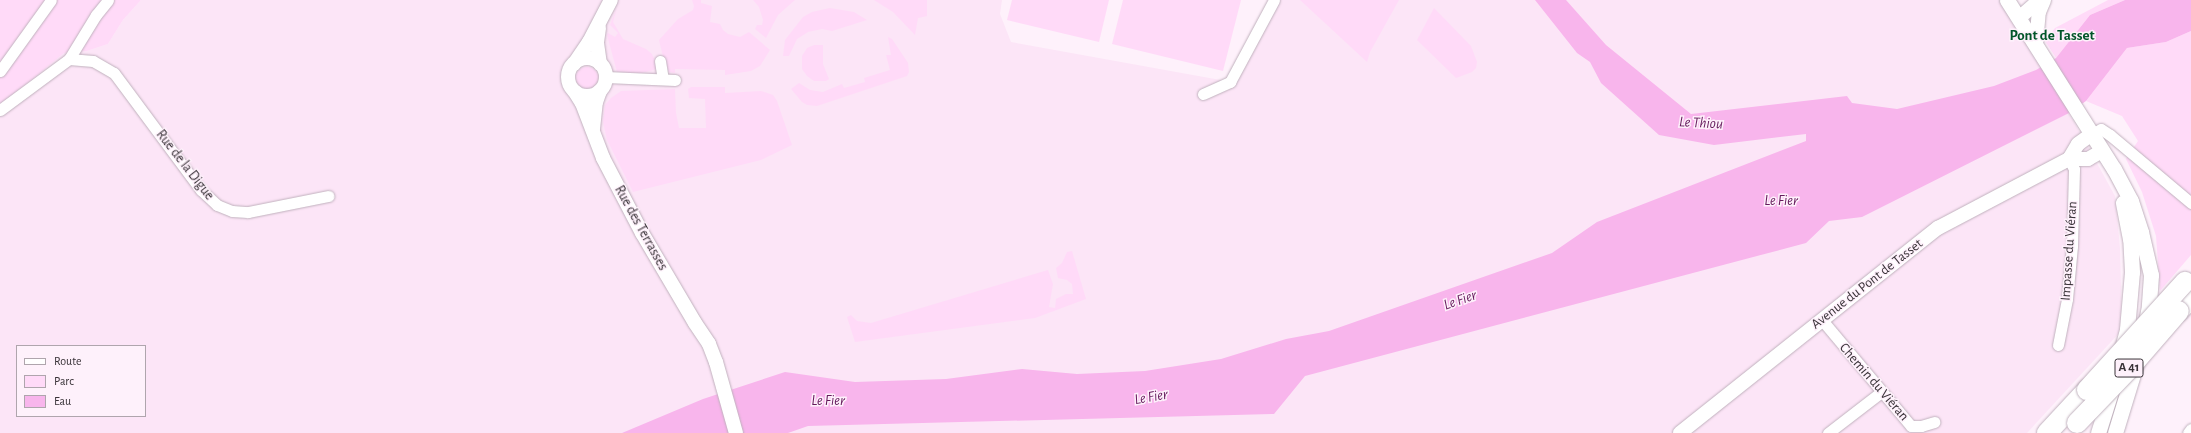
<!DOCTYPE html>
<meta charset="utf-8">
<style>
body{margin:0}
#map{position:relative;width:2191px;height:433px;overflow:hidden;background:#fef1fb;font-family:"Alegreya Sans",sans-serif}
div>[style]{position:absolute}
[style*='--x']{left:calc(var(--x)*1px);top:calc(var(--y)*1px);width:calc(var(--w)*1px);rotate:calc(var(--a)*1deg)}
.built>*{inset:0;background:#fce5f7}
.green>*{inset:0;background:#ffdaf8}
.round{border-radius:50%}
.water>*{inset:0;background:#f8b5ec}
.roads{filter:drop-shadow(0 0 1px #c0b1bd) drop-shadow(0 0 1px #c0b1bd)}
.minor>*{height:11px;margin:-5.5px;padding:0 5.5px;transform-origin:5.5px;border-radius:5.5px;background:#fff}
.tertiary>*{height:14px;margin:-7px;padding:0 7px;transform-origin:7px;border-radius:7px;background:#fff}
.tertiary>.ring{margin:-7px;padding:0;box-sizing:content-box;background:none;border:14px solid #fff;border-radius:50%}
.secondary>*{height:15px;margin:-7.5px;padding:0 7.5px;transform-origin:7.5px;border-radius:7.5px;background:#fff}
.motorway>*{height:20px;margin:-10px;padding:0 10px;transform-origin:10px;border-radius:10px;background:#fff}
.bridges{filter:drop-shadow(0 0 1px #c0b1bd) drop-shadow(0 0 1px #c0b1bd)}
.motorway-bridge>*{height:20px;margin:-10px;padding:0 10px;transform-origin:10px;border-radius:10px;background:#fff}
span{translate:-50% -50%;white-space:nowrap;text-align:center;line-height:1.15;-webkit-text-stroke:3px #fef1fb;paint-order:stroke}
.shield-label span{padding:1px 3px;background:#fef1fb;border:1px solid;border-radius:3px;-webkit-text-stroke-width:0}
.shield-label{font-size:13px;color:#393338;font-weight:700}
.street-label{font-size:14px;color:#393338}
.neighbourhood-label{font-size:15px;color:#02552a;font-weight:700}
.water-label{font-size:15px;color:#651a5c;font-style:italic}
.legend{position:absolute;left:16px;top:345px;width:130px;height:72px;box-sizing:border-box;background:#fef1fb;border:1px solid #afa5ad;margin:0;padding:5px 7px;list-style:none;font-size:12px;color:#393338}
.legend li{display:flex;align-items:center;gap:8px;height:20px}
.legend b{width:20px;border:1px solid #afa5ad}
</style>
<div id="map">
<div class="built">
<i style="clip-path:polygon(evenodd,141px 0,1002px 0,1000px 14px,1011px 42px,1226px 81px,1277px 0,1999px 0,2012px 14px,2087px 145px,2115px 196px,2120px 248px,2122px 330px,2027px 433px,0 433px,0 106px,64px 53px,87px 51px,108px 44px,123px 20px,141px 0,17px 346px,145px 346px,145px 416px,17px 416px,17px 346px)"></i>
</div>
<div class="green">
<i style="clip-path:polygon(0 0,141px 0,123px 20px,108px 44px,87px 51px,64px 53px,0 106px)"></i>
<i style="clip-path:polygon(692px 0,701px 0,701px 3px,712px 6px,710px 22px,720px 24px,723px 30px,728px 34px,740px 37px,749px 32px,770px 50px,760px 66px,751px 71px,725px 75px,725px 70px,675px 69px,675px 73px,669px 72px,664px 61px,659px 40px,678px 19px,693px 10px,694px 6px)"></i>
<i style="clip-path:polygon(753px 0,795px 0,778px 15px,766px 38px,755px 29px,757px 25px,762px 25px,763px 20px,759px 7px)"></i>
<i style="clip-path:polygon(874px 0,927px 0,927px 16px,918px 18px,915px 35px,893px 12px)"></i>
<i style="clip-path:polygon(1012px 0,1109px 0,1099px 42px,1007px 20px)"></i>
<i style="clip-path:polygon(1123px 0,1241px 0,1223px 71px,1112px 44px)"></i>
<i style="clip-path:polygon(1300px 0,1399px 0,1370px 52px,1367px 62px)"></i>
<i style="clip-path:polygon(2108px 0,2125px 0,2090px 15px,2056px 58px,2045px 41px,2055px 28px)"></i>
<i style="clip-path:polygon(617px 8px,613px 22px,623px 39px,646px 49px,652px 54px,657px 65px,656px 69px,639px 74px,617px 72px,607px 35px,608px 33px,615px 37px,618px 33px,610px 25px)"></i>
<i style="clip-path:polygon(830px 8px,854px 12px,867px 20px,832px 31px,822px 29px,808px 32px,797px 39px,789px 56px,783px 56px,785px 40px,803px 17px,812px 12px)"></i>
<i style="clip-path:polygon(1434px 8px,1471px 46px,1477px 62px,1476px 68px,1472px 72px,1456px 78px,1417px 40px)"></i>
<i style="clip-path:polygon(2191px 31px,2191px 255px,2160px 291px,2156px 236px,2142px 192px,2126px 159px,2138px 141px,2122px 116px,2086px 101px,2127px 48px,2166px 42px)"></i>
<i style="clip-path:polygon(888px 37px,892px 39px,908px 63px,909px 72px,907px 76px,817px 106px,807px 105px,802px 102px,791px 89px,799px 83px,810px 90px,823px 92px,842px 84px,844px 88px,865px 82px,864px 78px,890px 70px,886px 55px,891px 55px)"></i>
<i style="clip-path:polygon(814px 45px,823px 45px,823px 64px,829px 79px,826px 81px,814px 81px,807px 76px,802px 69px,802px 56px,807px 48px)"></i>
<i class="round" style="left:576px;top:67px;width:22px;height:22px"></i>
<i style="clip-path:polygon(691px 87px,725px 87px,725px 93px,761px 91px,773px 95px,777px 101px,792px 145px,761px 160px,633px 192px,607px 140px,603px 122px,605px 105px,611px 98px,621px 91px,675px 89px,676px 113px,679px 128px,706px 128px,705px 99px,689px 98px,688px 89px)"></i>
<i style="clip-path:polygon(1072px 251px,1086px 299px,1035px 318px,855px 342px,847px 317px,851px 315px,857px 321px,871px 323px,1048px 270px,1053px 284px,1049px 307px,1055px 308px,1056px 299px,1066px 294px,1073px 294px,1072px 284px,1067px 280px,1058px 278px,1056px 268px,1062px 263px,1067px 252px)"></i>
</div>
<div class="water">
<i style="clip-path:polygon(1535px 0,1566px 0,1606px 45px,1691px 114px,1847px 96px,1852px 103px,1897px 109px,1994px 86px,2036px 70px,2056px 58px,2090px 15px,2125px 0,2191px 0,2191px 31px,2166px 42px,2127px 48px,2086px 101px,2069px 113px,1862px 217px,1829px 221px,1806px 243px,1305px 376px,1274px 414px,808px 426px,788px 433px,622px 433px,703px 399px,785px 372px,855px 382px,946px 379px,1022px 369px,1077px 374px,1145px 371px,1221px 359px,1286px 339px,1329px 331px,1552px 253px,1597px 222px,1806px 141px,1806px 134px,1714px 145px,1659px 135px,1601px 83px,1590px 62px,1577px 53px)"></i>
</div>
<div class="roads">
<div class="minor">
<i style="--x:69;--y:59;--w:24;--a:5"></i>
<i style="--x:93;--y:61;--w:24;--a:30"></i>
<i style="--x:114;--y:73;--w:146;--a:53.4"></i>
<i style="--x:201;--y:190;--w:22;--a:43"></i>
<i style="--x:217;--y:205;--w:16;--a:22"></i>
<i style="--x:232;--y:211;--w:16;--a:4"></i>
<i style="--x:248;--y:212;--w:82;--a:-11.3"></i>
<i style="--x:660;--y:61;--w:18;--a:81"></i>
<i style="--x:0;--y:71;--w:87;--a:-54.3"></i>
<i style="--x:606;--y:77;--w:69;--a:2.5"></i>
<i style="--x:1203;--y:94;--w:30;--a:-24"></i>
<i style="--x:1230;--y:82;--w:93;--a:-61.8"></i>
<i style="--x:0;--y:110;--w:86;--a:-36.5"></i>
<i style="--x:69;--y:59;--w:52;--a:-58.5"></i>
<i style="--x:96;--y:15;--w:19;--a:-51"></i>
<i style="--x:2092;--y:134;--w:10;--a:-29"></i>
<i style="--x:2101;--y:129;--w:11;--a:34"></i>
<i style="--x:2110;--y:135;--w:106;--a:40"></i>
<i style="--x:1822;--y:320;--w:138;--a:50"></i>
<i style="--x:1911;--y:426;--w:10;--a:0"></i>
<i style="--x:1921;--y:426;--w:14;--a:-17"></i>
<i style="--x:2058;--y:345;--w:47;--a:-78.9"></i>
<i style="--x:2067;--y:299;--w:53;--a:-84.6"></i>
<i style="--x:2072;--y:246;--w:77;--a:-88.5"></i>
<i style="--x:2074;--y:169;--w:11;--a:-117"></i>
<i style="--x:1828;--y:433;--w:67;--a:-37.7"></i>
<i style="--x:2188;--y:433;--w:5;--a:-53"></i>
</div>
<div class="tertiary">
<i style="--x:2019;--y:18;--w:28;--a:-41"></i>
<i style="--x:599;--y:28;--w:15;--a:98"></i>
<i style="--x:597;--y:43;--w:21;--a:82"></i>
<i style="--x:2036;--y:44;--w:32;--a:-85"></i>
<i style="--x:2039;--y:12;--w:13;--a:-67"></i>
<i class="ring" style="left:568px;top:58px;width:24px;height:24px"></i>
<i style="--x:574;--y:64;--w:27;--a:-56"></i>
<i style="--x:589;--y:42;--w:47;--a:-62.4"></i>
<i style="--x:575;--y:92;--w:13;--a:58"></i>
<i style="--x:582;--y:103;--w:59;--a:69.1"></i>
<i style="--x:603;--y:158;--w:85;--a:62.5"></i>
<i style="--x:642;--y:233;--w:104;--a:59.5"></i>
<i style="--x:695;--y:323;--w:25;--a:56"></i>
<i style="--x:709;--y:344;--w:19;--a:69"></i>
<i style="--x:716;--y:362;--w:74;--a:74.3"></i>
<i style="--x:593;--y:129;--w:27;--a:-84"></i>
<i style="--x:596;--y:102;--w:12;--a:-70"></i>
<i style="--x:2069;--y:159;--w:17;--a:-59"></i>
<i style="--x:2078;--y:144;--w:17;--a:-36"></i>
<i style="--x:1680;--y:433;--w:330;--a:-38.5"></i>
<i style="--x:1938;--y:228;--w:148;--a:-27.8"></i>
<i style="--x:2069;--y:159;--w:19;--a:0"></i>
<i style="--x:2088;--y:159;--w:16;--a:-30"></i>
</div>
<div class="secondary">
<i style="--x:2007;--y:0;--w:200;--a:57.7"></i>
<i style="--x:2114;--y:169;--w:36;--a:62"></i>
<i style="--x:2131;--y:201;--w:33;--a:72"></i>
<i style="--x:2141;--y:232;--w:44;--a:76.9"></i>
<i style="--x:2151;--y:275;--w:31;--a:94"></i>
<i style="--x:2149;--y:306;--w:20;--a:101"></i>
<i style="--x:2121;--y:352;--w:24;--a:-75"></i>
<i style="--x:2127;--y:329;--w:57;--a:-85"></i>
<i style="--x:2132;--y:272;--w:33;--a:-93"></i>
<i style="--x:2130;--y:239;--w:37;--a:-101"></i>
<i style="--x:2098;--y:433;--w:47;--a:-72.7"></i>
<i style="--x:2115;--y:433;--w:75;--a:-73"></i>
</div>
<div class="motorway">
<i style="--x:2179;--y:311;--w:18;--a:-47"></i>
<i style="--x:2047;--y:433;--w:59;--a:-47.1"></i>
</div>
</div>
<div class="bridges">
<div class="motorway-bridge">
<i style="--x:2087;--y:390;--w:146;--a:-47.8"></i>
<i style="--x:2077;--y:423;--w:72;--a:-46.1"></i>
<i style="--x:2127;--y:371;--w:79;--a:-49.1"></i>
</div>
</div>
<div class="shield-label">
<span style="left:2129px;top:368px">A 41</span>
</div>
<div class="street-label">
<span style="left:185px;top:165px;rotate:52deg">Rue de la Digue</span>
<span style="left:641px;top:228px;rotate:61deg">Rue des Terrasses</span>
<span style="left:2069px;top:251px;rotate:-86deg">Impasse du Viéran</span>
<span style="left:1867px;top:284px;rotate:-38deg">Avenue du Pont de Tasset</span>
<span style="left:1874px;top:382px;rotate:49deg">Chemin du Viéran</span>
</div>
<div class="neighbourhood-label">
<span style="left:2052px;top:36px">Pont de Tasset</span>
</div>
<div class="water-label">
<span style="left:1701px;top:123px;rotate:3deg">Le Thiou</span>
<span style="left:1781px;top:201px">Le Fier</span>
<span style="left:1460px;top:300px;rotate:-19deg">Le Fier</span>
<span style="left:1151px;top:397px;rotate:-10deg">Le Fier</span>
<span style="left:828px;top:401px">Le Fier</span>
</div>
<ul class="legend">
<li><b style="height:5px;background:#fff"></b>Route</li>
<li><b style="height:11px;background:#ffdaf8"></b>Parc</li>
<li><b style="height:11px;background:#f8b5ec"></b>Eau</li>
</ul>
</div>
